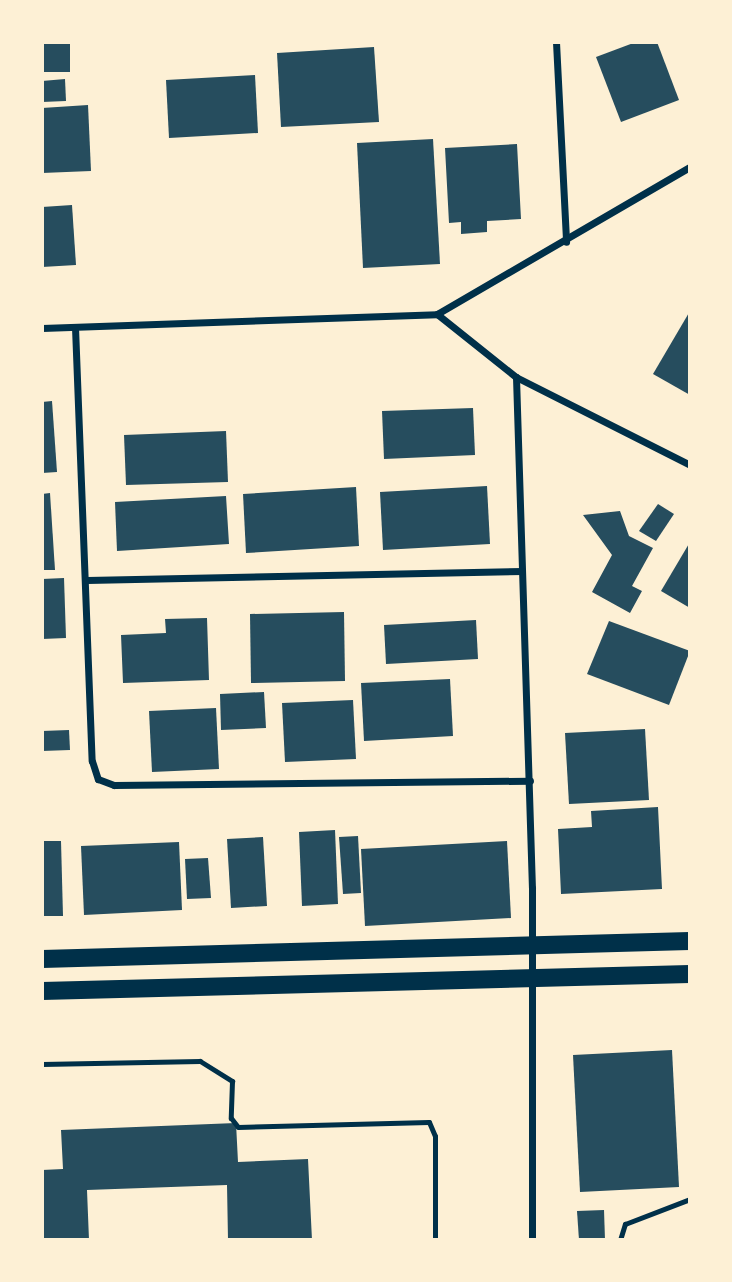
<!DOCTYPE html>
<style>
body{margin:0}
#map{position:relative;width:732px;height:1282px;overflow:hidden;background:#fdf0d5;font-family:"Space Grotesk",sans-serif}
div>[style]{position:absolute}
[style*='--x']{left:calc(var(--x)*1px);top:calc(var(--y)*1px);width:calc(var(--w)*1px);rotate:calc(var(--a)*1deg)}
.building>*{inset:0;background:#264d5e}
.service>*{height:5px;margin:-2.5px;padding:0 2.5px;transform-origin:2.5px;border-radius:2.5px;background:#003049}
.minor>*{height:7px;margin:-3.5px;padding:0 3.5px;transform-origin:3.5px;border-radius:3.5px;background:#003049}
.primary>*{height:18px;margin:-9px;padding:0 9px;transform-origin:9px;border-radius:9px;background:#003049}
span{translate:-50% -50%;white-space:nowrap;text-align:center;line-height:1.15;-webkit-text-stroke:5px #fdf0d5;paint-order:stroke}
.frame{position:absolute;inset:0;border:44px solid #fdf0d5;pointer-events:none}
</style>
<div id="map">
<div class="building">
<i style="clip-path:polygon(42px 42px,70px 42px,70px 72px,42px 72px)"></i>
<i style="clip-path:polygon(636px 42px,657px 42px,679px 100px,621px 122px,596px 57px)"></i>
<i style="clip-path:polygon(374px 47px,379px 122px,281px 127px,277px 53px)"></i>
<i style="clip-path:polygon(255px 75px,258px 133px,169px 138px,166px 80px)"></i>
<i style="clip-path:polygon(65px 79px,66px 101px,42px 102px,42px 81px)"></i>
<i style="clip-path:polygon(88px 105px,91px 171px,42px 173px,42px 108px)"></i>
<i style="clip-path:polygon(433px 139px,440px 264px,363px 268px,357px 143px)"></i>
<i style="clip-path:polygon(517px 144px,521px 219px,487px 221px,487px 232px,461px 234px,461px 222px,449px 223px,445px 148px)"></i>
<i style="clip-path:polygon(72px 205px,76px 265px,42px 267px,42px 207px)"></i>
<i style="clip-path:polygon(690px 311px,690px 395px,653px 374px)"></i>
<i style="clip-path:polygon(52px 401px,57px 472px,42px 473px,42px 402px)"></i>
<i style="clip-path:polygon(473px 408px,475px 455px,384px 459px,382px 411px)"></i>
<i style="clip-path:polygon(226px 431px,228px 482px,126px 485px,124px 435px)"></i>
<i style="clip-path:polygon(487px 486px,490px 544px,383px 550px,380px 492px)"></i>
<i style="clip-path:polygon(356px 487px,359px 546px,246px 553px,243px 494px)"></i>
<i style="clip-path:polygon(50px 493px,55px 570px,42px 570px,42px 494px)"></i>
<i style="clip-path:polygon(226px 496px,229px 544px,117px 551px,115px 502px)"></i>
<i style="clip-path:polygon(658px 504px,674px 514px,656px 541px,639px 531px)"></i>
<i style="clip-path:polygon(620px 511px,629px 536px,653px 548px,632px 586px,642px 591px,630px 613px,592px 592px,612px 555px,583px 515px)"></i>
<i style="clip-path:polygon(690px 542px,690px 608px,661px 591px)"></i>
<i style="clip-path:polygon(64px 578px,66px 638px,42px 639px,42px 579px)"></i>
<i style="clip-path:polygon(344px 612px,345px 681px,251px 683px,250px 614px)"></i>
<i style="clip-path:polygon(207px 618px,209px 680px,123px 683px,121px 635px,166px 633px,165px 619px)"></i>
<i style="clip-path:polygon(476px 620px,478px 659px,386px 664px,384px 625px)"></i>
<i style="clip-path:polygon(609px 621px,690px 651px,669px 705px,587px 674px)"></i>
<i style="clip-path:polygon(450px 679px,453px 736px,364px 741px,361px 683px)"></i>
<i style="clip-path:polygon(264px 692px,266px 728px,221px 730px,220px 694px)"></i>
<i style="clip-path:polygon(353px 700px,356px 759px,285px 762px,282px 703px)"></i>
<i style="clip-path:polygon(216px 708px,219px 769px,152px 772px,149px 711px)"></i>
<i style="clip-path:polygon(645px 729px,649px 800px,569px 804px,565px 733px)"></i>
<i style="clip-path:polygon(69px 730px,70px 750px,42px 751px,42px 731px)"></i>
<i style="clip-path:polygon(658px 807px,662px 889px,561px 894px,558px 829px,592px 827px,591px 811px)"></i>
<i style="clip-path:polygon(335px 830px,338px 904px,302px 906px,299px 832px)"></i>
<i style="clip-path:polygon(358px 836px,361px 893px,343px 894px,339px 837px)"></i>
<i style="clip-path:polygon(263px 837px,267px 906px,231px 908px,227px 839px)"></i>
<i style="clip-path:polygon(42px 841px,61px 841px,63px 916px,42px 916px)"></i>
<i style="clip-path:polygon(507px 841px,511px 918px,365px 926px,361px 849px)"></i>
<i style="clip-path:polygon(179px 842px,182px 910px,84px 915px,81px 846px)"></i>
<i style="clip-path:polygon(208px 858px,211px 898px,187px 899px,185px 859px)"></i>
<i style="clip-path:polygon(672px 1050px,679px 1187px,580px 1192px,573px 1055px)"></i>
<i style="clip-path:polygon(236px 1123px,238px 1162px,308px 1159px,312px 1240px,228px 1240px,227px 1185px,87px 1190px,89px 1240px,42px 1240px,42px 1170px,63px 1169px,61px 1130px)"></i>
<i style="clip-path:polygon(604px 1210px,605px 1240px,579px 1240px,577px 1211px)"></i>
</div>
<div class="service">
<i style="--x:42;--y:1064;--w:158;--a:-1.1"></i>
<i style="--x:200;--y:1061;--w:38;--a:32"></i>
<i style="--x:232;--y:1081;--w:37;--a:92"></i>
<i style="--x:231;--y:1118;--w:11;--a:52"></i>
<i style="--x:238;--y:1127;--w:191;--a:-1.5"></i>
<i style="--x:429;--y:1122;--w:15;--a:67"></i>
<i style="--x:435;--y:1136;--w:104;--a:90"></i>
<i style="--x:620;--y:1240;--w:17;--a:-73"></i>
<i style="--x:625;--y:1224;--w:70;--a:-21"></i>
</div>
<div class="minor">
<i style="--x:556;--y:42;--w:200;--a:87.1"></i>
<i style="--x:437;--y:314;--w:101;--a:38.6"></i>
<i style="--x:516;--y:377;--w:195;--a:26.8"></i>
<i style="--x:75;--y:327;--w:434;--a:87.8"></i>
<i style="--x:92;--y:761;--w:19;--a:72"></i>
<i style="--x:98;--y:779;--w:17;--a:21"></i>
<i style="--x:114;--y:785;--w:416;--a:-0.6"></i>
<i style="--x:42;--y:328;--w:395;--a:-2"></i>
<i style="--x:437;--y:314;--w:293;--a:-30.2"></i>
<i style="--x:516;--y:377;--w:511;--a:88.21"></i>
<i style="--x:532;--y:888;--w:352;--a:90"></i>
<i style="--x:87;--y:580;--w:435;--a:-1.2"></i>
</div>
<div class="primary">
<i style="--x:42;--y:959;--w:648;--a:-1.59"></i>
<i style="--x:42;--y:991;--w:648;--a:-1.5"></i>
</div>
<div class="frame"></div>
</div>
